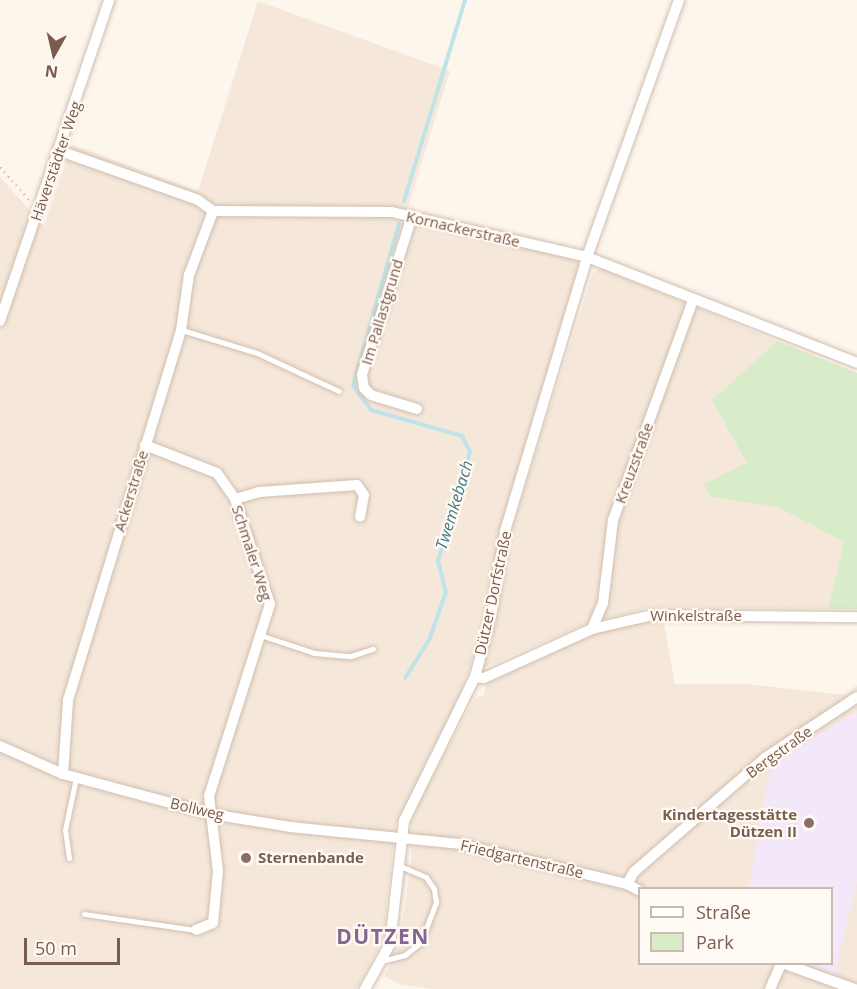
<!DOCTYPE html>
<meta charset="utf-8">
<style>
body{margin:0}
#map{position:relative;width:857px;height:989px;overflow:hidden;background:#fdf6ec;font-family:"Open Sans",sans-serif}
div>[style]{position:absolute}
[style*='--x']{left:calc(var(--x)*1px);top:calc(var(--y)*1px);width:calc(var(--w)*1px);rotate:calc(var(--a)*1deg)}
.residential>*{inset:0;background:#f5e8da}
.education>*{inset:0;background:#f3e8fa}
.green>*{inset:0;background:#d8ecc9}
.stream>*{height:4px;margin:-2px;padding:0 2px;transform-origin:2px;border-radius:2px;background:#bfe3e8}
.path>*{height:2px;margin-top:-1px;transform-origin:0;background:repeating-linear-gradient(90deg,#d9b8a5 0 1.5px,transparent 0 6px)}
.roads{filter:drop-shadow(0 0 2px #d1beb0) drop-shadow(0 0 2px #d1beb0)}
.service>*{height:5px;margin:-2.5px;padding:0 2.5px;transform-origin:2.5px;border-radius:2.5px;background:#fff}
.minor>*{height:10px;margin:-5px;padding:0 5px;transform-origin:5px;border-radius:5px;background:#fff}
.dots>*{width:16px;height:16px;translate:-50% -50%;box-sizing:border-box;border:3px solid #fffaf3;border-radius:50%}
span{translate:-50% -50%;white-space:nowrap;text-align:center;line-height:1.15;-webkit-text-stroke:4.5px #fffaf3;paint-order:stroke}
.street-label{font-size:15px;color:#7a5c4d}
.education-label{font-size:15px;color:#785e54;font-weight:700}
.right{translate:-100% -50%;text-align:right}
.left{translate:0 -50%;text-align:left}
.water-label{font-size:16px;color:#437c86;font-style:italic}
.district-label{font-size:21px;color:#846695;font-weight:700;letter-spacing:1.5px}
.legend{position:absolute;left:638px;top:887px;width:195px;height:78px;box-sizing:border-box;background:#fffaf3;border:2px solid #cabbb1;margin:0;padding:8px 10px;list-style:none;font-size:18px;color:#7a5c4d}
.legend li{display:flex;align-items:center;gap:12px;height:30px}
.legend b{width:30px;border:2px solid #cabbb1}
.north{position:absolute;left:24px;top:24px;width:60px;height:60px;-webkit-text-stroke:4px #fffaf3;paint-order:stroke;rotate:188deg;font-size:16px;font-weight:700;line-height:24px;text-align:center;color:#7a5c4d}
.north::after{content:'';display:block;margin:auto;width:21px;height:27px;background:#7a5c4d;clip-path:polygon(50% 0,100% 100%,50% 72%,0 100%)}
.scale{position:absolute;left:24px;top:938px;width:96px;height:27px;box-sizing:border-box;border:3px solid #7a5c4d;border-top:0;padding-left:8px;font-size:18px;line-height:21px;white-space:nowrap;color:#7a5c4d;-webkit-text-stroke:4px #fffaf3;paint-order:stroke}
</style>
<div id="map">
<div class="residential">
<i style="clip-path:polygon(258px 1px,450px 71px,407px 210px,576px 259px,579px 269px,486px 615px,462px 691px,395px 826px,383px 940px,357px 989px,0 989px,0 177px,44px 226px,72px 145px,198px 191px)"></i>
<i style="clip-path:polygon(601px 268px,777px 341px,712px 400px,746px 464px,705px 485px,711px 497px,777px 507px,844px 542px,828px 609px,653px 607px,588px 623px,483px 668px,498px 616px,510px 534px,593px 273px)"></i>
<i style="clip-path:polygon(evenodd,663px 619px,675px 684px,746px 684px,846px 695px,857px 685px,857px 989px,431px 989px,399px 984px,384px 976px,399px 946px,411px 861px,412px 820px,417px 803px,475px 698px,484px 695px,486px 683px,595px 631px,663px 619px,640px 888px,832px 888px,832px 964px,640px 964px,640px 888px)"></i>
</div>
<div class="education">
<i style="clip-path:polygon(857px 711px,857px 881px,835px 975px,808px 964px,832px 964px,832px 888px,749px 888px,771px 764px)"></i>
</div>
<div class="green">
<i style="clip-path:polygon(777px 341px,857px 373px,857px 609px,828px 609px,844px 542px,777px 507px,710px 497px,704px 484px,746px 463px,712px 400px)"></i>
</div>
<div class="stream">
<i style="--x:404;--y:201;--w:210;--a:-73.1"></i>
<i style="--x:399;--y:224;--w:167;--a:105.9"></i>
<i style="--x:353;--y:385;--w:31;--a:54"></i>
<i style="--x:371;--y:410;--w:95;--a:15.9"></i>
<i style="--x:462;--y:436;--w:18;--a:63"></i>
<i style="--x:470;--y:452;--w:114;--a:106.4"></i>
<i style="--x:438;--y:561;--w:32;--a:76"></i>
<i style="--x:446;--y:592;--w:49;--a:109.2"></i>
<i style="--x:430;--y:638;--w:47;--a:122"></i>
</div>
<div class="path">
<i style="--x:0;--y:167;--w:44;--a:48.7"></i>
</div>
<div class="roads">
<div class="service">
<i style="--x:182;--y:330;--w:78;--a:17"></i>
<i style="--x:257;--y:353;--w:90;--a:24.9"></i>
<i style="--x:260;--y:635;--w:57;--a:18.4"></i>
<i style="--x:314;--y:653;--w:37;--a:5"></i>
<i style="--x:351;--y:656;--w:23;--a:-18"></i>
<i style="--x:69;--y:858;--w:28;--a:-98"></i>
<i style="--x:65;--y:830;--w:53;--a:-78.1"></i>
<i style="--x:84;--y:914;--w:112;--a:8.2"></i>
<i style="--x:381;--y:961;--w:25;--a:-14"></i>
<i style="--x:405;--y:955;--w:21;--a:-39"></i>
<i style="--x:421;--y:942;--w:43;--a:-69.4"></i>
<i style="--x:436;--y:902;--w:13;--a:-99"></i>
<i style="--x:434;--y:889;--w:14;--a:-124"></i>
<i style="--x:426;--y:877;--w:28;--a:-157"></i>
</div>
<div class="minor">
<i style="--x:60;--y:151;--w:146;--a:19.5"></i>
<i style="--x:198;--y:200;--w:19;--a:36"></i>
<i style="--x:213;--y:211;--w:179;--a:0.3"></i>
<i style="--x:392;--y:212;--w:200;--a:13"></i>
<i style="--x:587;--y:257;--w:290;--a:21.4"></i>
<i style="--x:412;--y:216;--w:167;--a:107.5"></i>
<i style="--x:362;--y:375;--w:13;--a:81"></i>
<i style="--x:364;--y:388;--w:10;--a:45"></i>
<i style="--x:371;--y:395;--w:48;--a:16.9"></i>
<i style="--x:0;--y:321;--w:339;--a:-71.2"></i>
<i style="--x:145;--y:445;--w:77;--a:21.3"></i>
<i style="--x:217;--y:473;--w:32;--a:55"></i>
<i style="--x:235;--y:499;--w:111;--a:71.6"></i>
<i style="--x:270;--y:604;--w:201;--a:107.6"></i>
<i style="--x:209;--y:796;--w:76;--a:83.2"></i>
<i style="--x:218;--y:871;--w:52;--a:95.5"></i>
<i style="--x:213;--y:923;--w:18;--a:158"></i>
<i style="--x:235;--y:499;--w:25;--a:-16"></i>
<i style="--x:259;--y:492;--w:98;--a:-4.1"></i>
<i style="--x:357;--y:485;--w:12;--a:55"></i>
<i style="--x:364;--y:495;--w:22;--a:100"></i>
<i style="--x:592;--y:629;--w:28;--a:-67"></i>
<i style="--x:603;--y:603;--w:84;--a:-83.1"></i>
<i style="--x:613;--y:520;--w:234;--a:-70"></i>
<i style="--x:475;--y:677;--w:9;--a:6"></i>
<i style="--x:484;--y:678;--w:119;--a:-24.4"></i>
<i style="--x:592;--y:629;--w:63;--a:-12.9"></i>
<i style="--x:653;--y:615;--w:204;--a:0.6"></i>
<i style="--x:0;--y:746;--w:69;--a:24"></i>
<i style="--x:63;--y:774;--w:153;--a:15.1"></i>
<i style="--x:211;--y:814;--w:80;--a:9.3"></i>
<i style="--x:290;--y:827;--w:170;--a:5.7"></i>
<i style="--x:459;--y:844;--w:173;--a:13.4"></i>
<i style="--x:627;--y:884;--w:15;--a:28"></i>
<i style="--x:63;--y:774;--w:74;--a:-86.1"></i>
<i style="--x:68;--y:700;--w:387;--a:-73"></i>
<i style="--x:181;--y:330;--w:56;--a:-81.7"></i>
<i style="--x:189;--y:275;--w:68;--a:-69.4"></i>
<i style="--x:627;--y:884;--w:14;--a:-60"></i>
<i style="--x:634;--y:872;--w:174;--a:-41"></i>
<i style="--x:765;--y:758;--w:110;--a:-33.5"></i>
<i style="--x:785;--y:964;--w:74;--a:19.7"></i>
<i style="--x:365;--y:989;--w:51;--a:-60.9"></i>
<i style="--x:390;--y:944;--w:124;--a:-83.5"></i>
<i style="--x:404;--y:821;--w:161;--a:-63.8"></i>
<i style="--x:475;--y:677;--w:63;--a:-75.3"></i>
<i style="--x:491;--y:616;--w:86;--a:-80.6"></i>
<i style="--x:505;--y:531;--w:286;--a:-73.3"></i>
<i style="--x:587;--y:257;--w:273;--a:-70.3"></i>
<i style="--x:770;--y:989;--w:27;--a:-66"></i>
</div>
</div>
<div class="dots">
<i style="left:809px;top:823px;background:#8d6e63"></i>
<i style="left:246px;top:858px;background:#8d6e63"></i>
</div>
<div class="street-label">
<span style="left:56px;top:161px;rotate:-71deg">Häverstädter Weg</span>
<span style="left:463px;top:229px;rotate:13deg">Kornackerstraße</span>
<span style="left:382px;top:312px;rotate:-73deg">Im Pallastgrund</span>
<span style="left:634px;top:463px;rotate:-70deg">Kreuzstraße</span>
<span style="left:131px;top:491px;rotate:-73deg">Ackerstraße</span>
<span style="left:252px;top:553px;rotate:72deg">Schmaler Weg</span>
<span style="left:493px;top:593px;rotate:-78deg">Dützer Dorfstraße</span>
<span style="left:696px;top:616px">Winkelstraße</span>
<span style="left:779px;top:752px;rotate:-36deg">Bergstraße</span>
<span style="left:197px;top:809px;rotate:13deg">Bollweg</span>
<span style="left:522px;top:859px;rotate:13deg">Friedgartenstraße</span>
</div>
<div class="education-label">
<span class="right" style="left:797px;top:823px">Kindertagesstätte<br>Dützen II</span>
<span class="left" style="left:258px;top:858px">Sternenbande</span>
</div>
<div class="water-label">
<span style="left:454px;top:505px;rotate:-73deg">Twemkebach</span>
</div>
<div class="district-label">
<span style="left:383px;top:936px">DÜTZEN</span>
</div>
<ul class="legend">
<li><b style="height:8px;background:#fff"></b>Straße</li>
<li><b style="height:16px;background:#d8ecc9"></b>Park</li>
</ul>
<div class="north">N</div>
<div class="scale">50 m</div>
</div>
